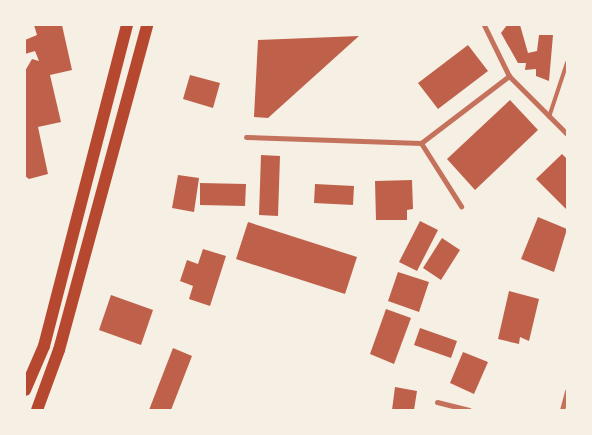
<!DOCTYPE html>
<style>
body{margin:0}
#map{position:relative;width:592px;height:435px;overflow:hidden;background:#f6efe4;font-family:"Work Sans",sans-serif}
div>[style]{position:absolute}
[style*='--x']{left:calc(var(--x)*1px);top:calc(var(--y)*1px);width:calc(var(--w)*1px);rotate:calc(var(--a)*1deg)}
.building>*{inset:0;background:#bf614a}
.service>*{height:4px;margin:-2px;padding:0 2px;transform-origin:2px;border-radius:2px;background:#c5725c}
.minor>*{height:5px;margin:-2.5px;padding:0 2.5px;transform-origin:2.5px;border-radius:2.5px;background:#c5725c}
.primary>*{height:12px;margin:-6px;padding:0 6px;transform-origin:6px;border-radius:6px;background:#b5482f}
span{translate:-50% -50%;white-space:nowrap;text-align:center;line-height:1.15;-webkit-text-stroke:5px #f6efe4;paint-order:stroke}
.frame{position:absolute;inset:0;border:26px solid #f6efe4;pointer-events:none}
</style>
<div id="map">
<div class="building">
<i style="clip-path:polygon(34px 25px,62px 25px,72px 70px,50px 75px,61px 122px,38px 127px,48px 174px,29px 179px,25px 176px,25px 71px,32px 59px,39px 61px,35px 51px,25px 54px,25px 40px,37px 35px)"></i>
<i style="clip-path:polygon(507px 25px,520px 25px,528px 53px,537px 51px,539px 35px,553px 35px,549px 81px,536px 76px,536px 69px,525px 70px,526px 63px,518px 63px,501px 33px)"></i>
<i style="clip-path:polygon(359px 36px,268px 118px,254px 117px,258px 40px)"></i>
<i style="clip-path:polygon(468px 45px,488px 71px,438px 109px,418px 83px)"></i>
<i style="clip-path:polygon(190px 75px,220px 83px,213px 108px,183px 99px)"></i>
<i style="clip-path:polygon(510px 100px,538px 130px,475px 190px,447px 159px)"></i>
<i style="clip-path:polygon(562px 154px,567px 159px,567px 210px,536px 179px)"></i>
<i style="clip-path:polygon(261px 155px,280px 156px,278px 216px,259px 215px)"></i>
<i style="clip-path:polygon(178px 175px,199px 178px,194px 212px,172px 208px)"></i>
<i style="clip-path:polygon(412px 180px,413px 209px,407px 210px,407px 220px,376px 220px,375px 181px)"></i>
<i style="clip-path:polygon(200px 183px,246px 184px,245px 206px,200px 205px)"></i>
<i style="clip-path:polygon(315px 184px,354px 186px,353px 205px,314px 203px)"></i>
<i style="clip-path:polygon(538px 217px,567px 229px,554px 272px,521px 259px)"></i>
<i style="clip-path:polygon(420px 221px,438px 230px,417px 271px,399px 262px)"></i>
<i style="clip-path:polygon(248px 222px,357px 257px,345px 294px,236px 259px)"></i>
<i style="clip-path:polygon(442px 238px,460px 250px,441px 280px,423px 268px)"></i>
<i style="clip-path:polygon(203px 249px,226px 256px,210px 306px,189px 299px,193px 286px,180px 281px,187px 260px,198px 264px)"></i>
<i style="clip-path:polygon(398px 272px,429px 282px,419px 312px,388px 301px)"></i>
<i style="clip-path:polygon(509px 291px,539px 299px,529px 341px,520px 337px,519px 344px,498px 339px)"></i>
<i style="clip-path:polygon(111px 295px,153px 310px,141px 345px,99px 330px)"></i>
<i style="clip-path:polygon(386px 309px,411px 318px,394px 364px,370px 354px)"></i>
<i style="clip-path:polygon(420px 328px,457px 341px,451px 358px,414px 345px)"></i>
<i style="clip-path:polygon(173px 348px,192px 356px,171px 410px,149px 410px)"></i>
<i style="clip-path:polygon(463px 352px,488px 362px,474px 394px,450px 383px)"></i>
<i style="clip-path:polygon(395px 387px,417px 391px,414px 410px,392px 410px)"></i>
</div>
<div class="service">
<i style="--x:549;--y:117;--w:57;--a:-71.6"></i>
</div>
<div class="minor">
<i style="--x:484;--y:25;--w:57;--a:63.9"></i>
<i style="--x:509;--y:76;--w:82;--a:45"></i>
<i style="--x:246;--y:137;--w:175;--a:2"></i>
<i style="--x:421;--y:143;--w:75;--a:57.6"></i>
<i style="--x:421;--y:143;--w:111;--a:-37.3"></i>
<i style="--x:437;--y:402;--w:33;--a:14"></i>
<i style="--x:562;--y:410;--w:20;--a:-75"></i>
</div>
<div class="primary">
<i style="--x:25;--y:390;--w:48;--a:-66.6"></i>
<i style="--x:44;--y:346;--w:332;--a:-75.5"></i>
<i style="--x:37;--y:410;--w:64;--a:-69.9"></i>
<i style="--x:59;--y:350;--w:337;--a:-74.8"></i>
</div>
<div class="frame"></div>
</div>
